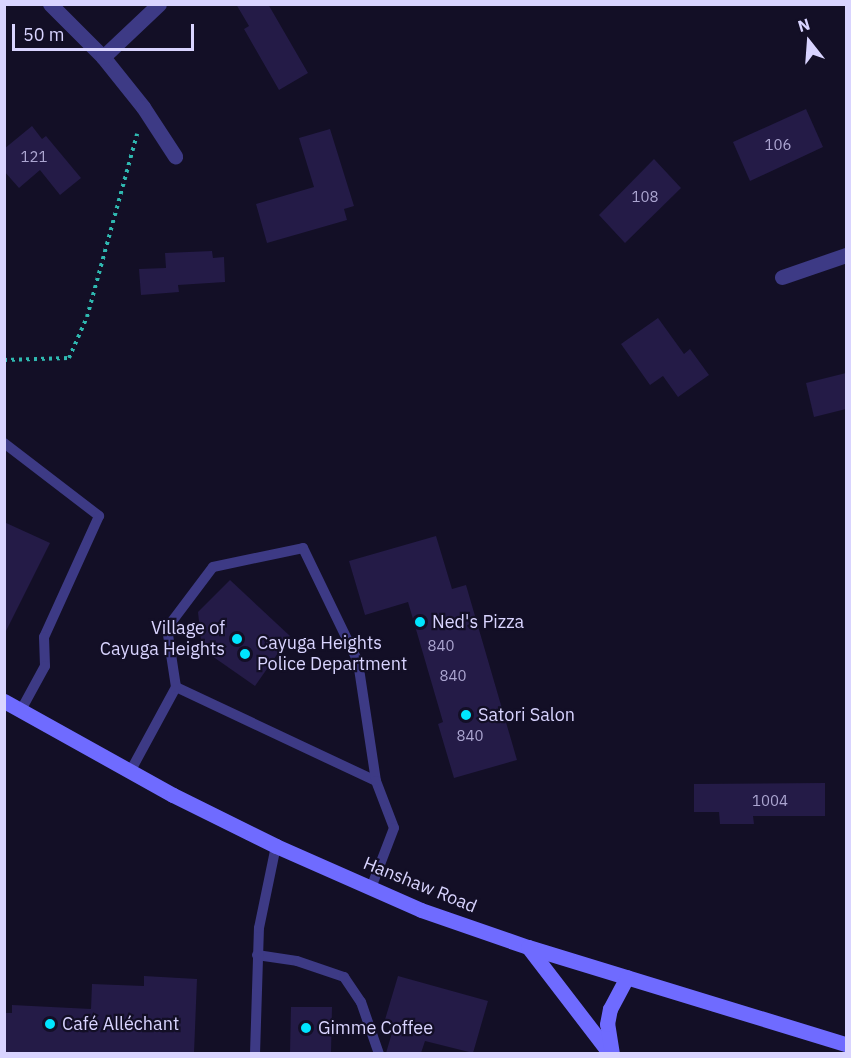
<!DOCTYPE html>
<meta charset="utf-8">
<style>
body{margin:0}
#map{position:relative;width:851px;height:1058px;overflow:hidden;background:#130f26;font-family:"IBM Plex Sans",sans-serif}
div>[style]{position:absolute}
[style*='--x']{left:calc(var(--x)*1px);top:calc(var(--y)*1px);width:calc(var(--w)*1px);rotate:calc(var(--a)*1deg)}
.building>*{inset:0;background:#241b47}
.path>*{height:4px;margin-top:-2px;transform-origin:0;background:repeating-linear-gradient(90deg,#2fb8b0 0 3px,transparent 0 7.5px)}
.lane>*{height:10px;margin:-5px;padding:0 5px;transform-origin:5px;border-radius:5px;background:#3d3a85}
.street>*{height:15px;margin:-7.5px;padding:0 7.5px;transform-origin:7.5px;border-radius:7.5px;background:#3d3a85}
.secondary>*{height:15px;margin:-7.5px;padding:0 7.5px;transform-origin:7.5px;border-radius:7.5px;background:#6f6bff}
.dots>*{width:16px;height:16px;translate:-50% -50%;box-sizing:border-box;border:3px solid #130f26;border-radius:50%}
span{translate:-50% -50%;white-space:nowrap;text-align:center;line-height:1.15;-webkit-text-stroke:4.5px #130f26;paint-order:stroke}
.number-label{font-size:15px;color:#aca6d1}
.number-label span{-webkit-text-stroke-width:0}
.poi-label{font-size:18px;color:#d9d4ff}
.left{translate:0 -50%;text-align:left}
.right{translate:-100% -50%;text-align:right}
.street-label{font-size:18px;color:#d9d4ff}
.frame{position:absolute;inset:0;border:6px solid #d9d4ff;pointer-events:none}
.north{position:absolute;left:779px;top:12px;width:60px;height:60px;-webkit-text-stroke:4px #130f26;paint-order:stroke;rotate:343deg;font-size:16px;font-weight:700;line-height:24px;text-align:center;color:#d9d4ff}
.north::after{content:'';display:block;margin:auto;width:21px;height:27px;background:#d9d4ff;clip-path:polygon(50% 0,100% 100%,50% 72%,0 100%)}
.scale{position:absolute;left:12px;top:24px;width:182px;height:27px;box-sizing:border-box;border:3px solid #d9d4ff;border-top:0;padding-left:8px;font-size:18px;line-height:21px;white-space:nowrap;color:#d9d4ff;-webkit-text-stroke:4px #130f26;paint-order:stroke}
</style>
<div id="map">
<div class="building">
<i style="clip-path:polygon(236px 4px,268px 4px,308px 73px,279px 90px,244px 29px,249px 26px)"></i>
<i style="clip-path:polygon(806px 109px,823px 147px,750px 181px,733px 142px)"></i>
<i style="clip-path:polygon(32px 126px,42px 139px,46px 136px,81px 178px,60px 195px,40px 170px,19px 188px,4px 171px,4px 149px)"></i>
<i style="clip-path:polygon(330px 129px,354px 206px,344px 209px,347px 220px,267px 243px,256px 204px,314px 187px,299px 138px)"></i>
<i style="clip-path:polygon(654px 159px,681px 188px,625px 243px,599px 215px)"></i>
<i style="clip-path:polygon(212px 251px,213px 258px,224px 257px,225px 282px,178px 285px,179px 292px,141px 295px,139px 269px,166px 268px,165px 253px)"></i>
<i style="clip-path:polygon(658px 318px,684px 354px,690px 349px,709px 375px,678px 397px,663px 376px,650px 385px,621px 344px)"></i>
<i style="clip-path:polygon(846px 373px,846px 409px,814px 417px,806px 383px)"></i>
<i style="clip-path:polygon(4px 522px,50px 543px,4px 635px)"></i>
<i style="clip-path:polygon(436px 536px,452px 589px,466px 585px,517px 760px,454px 778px,438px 724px,443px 722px,408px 602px,365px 615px,349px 561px)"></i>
<i style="clip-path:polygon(230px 580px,290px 636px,255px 686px,202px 649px,198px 612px)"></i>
<i style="clip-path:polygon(825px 783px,825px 816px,753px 816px,754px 824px,720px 824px,719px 812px,694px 812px,694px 784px)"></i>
<i style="clip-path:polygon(144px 976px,197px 979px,194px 1053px,4px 1053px,6px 1013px,12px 1013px,12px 1005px,91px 1009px,92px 984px,144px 986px)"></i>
<i style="clip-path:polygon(398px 976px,488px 1001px,473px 1053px,425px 1041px,421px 1053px,386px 1053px,394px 1026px,384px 1023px)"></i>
<i style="clip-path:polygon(291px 1007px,332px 1007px,331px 1053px,290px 1053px)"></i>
</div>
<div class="path">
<i style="--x:4;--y:360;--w:65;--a:-1.8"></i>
<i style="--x:69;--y:358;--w:45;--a:-66.3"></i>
<i style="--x:87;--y:317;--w:190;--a:-74.7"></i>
</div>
<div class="lane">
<i style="--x:4;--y:443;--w:120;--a:37.5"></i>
<i style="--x:99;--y:516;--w:133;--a:114.4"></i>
<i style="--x:44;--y:637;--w:29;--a:88"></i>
<i style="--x:45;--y:666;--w:50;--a:118.6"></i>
<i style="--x:176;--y:687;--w:221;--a:25.2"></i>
<i style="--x:131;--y:770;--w:94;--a:-61.5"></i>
<i style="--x:176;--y:687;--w:60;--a:-98.7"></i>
<i style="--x:167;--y:628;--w:76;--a:-53"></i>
<i style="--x:213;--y:567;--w:92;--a:-11.9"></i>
<i style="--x:303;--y:548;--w:127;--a:64.2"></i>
<i style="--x:358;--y:662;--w:120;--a:81.4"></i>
<i style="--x:376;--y:781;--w:50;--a:69"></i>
<i style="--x:394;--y:828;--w:64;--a:111"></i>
<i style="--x:257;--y:955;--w:40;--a:8.5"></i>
<i style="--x:297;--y:961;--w:50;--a:18.8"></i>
<i style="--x:344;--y:977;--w:30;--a:56"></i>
<i style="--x:361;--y:1002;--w:55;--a:70.9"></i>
<i style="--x:255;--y:1054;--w:126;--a:-88.2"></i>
<i style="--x:259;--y:928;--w:84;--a:-78.3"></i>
</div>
<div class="street">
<i style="--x:50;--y:4;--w:75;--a:45"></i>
<i style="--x:103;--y:57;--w:64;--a:51.3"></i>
<i style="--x:143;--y:107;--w:59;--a:56.9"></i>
<i style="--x:103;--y:57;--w:77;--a:-43.4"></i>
<i style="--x:782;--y:277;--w:68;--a:-19"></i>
</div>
<div class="secondary">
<i style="--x:4;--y:701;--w:193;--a:29.1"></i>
<i style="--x:173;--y:795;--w:115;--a:26.3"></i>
<i style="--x:276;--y:846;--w:158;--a:23.8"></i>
<i style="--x:421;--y:910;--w:113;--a:19.1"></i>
<i style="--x:528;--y:947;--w:332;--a:17"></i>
<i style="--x:528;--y:947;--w:135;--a:52.5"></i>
<i style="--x:612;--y:1054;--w:30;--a:-99"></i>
<i style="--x:607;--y:1024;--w:15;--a:-79"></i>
<i style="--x:610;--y:1009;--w:36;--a:-62"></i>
</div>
<div class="dots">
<i style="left:420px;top:622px;background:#00e5ff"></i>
<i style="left:237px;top:639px;background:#00e5ff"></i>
<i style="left:245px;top:654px;background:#00e5ff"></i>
<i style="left:466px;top:715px;background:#00e5ff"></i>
<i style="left:50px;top:1024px;background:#00e5ff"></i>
<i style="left:306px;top:1028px;background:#00e5ff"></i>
</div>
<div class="number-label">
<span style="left:778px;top:145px">106</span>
<span style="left:34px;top:157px">121</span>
<span style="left:645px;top:197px">108</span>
<span style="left:441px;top:646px">840</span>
<span style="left:453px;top:676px">840</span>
<span style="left:470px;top:736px">840</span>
<span style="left:770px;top:801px">1004</span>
</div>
<div class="poi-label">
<span class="left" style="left:432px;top:622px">Ned's Pizza</span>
<span class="right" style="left:225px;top:639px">Village of<br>Cayuga Heights</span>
<span class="left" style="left:257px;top:654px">Cayuga Heights<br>Police Department</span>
<span class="left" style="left:478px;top:715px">Satori Salon</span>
<span class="left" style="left:62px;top:1024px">Café Alléchant</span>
<span class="left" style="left:318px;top:1028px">Gimme Coffee</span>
</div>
<div class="street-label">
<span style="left:420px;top:885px;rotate:22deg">Hanshaw Road</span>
</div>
<div class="frame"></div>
<div class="north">N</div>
<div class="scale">50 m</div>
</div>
